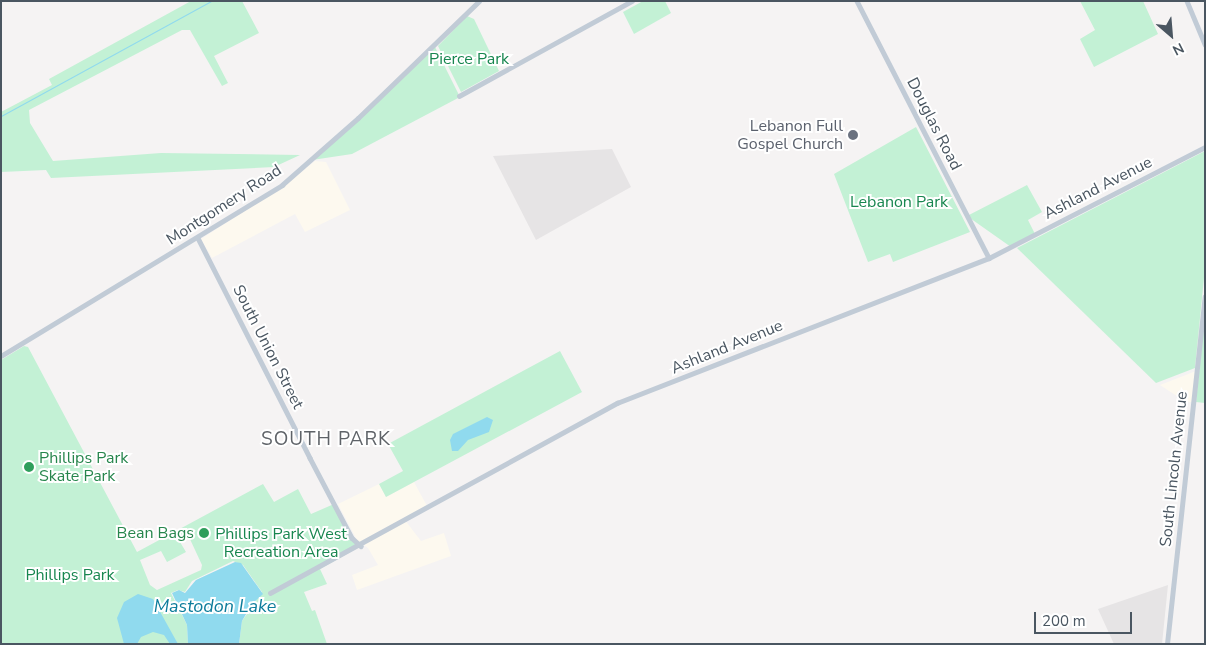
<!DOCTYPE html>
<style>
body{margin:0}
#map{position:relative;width:1206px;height:645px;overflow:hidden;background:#f5f3f3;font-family:"Nunito Sans",sans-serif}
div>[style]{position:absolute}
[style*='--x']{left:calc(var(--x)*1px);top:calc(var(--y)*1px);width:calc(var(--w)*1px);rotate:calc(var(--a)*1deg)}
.commercial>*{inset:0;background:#fdf9ef}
.education>*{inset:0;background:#e6e4e5}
.green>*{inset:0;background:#c3f1d5}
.water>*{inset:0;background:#90daee}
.stream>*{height:1px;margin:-0.5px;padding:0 0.5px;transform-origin:0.5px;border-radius:0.5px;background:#90daee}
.secondary>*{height:4.5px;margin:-2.25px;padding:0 2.25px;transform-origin:2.25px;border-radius:2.25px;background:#c1cbd6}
.dots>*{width:14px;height:14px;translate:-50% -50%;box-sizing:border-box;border:2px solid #fff;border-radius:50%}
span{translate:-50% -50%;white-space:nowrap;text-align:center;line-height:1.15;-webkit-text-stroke:4px #fff;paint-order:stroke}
.park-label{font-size:16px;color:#17864f}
.street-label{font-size:16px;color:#4a5661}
.worship-label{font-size:16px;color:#5b616d}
.right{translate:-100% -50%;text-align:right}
.leisure-label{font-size:16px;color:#27864d}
.left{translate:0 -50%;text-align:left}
.water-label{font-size:18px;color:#0c7c9b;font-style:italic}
.quarter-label{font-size:19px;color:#5f6368;letter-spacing:1px}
.frame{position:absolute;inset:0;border:2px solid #4a5661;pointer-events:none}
.north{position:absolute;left:1146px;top:10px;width:50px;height:50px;-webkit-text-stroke:4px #fff;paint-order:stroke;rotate:153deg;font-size:14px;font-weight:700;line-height:20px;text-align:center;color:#4a5661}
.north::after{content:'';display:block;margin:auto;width:18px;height:22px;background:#4a5661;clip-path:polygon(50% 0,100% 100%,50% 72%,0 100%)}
.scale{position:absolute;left:1034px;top:612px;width:98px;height:22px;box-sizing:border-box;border:2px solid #4a5661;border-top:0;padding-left:6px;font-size:15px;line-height:18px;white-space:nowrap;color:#4a5661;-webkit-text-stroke:4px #fff;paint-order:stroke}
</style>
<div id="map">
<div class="commercial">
<i style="clip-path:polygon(315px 161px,326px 162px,350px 210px,305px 232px,295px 214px,212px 258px,201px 239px,287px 184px)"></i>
<i style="clip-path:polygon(1196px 371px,1192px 402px,1186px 402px,1160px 385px)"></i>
<i style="clip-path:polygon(414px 482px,427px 506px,404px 519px,421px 541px,444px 533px,451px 556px,357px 590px,352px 575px,378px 565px,368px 548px,357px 540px,338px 504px,379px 484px,386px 497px)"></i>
</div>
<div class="education">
<i style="clip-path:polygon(612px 149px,631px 187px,536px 240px,493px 156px)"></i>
<i style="clip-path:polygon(1168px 585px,1162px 644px,1114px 644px,1098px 609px)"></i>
</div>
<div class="green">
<i style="clip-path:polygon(191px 1px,242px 1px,259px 33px,214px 56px,228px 83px,222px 86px,190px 30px,182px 30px,29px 110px,30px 123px,53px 161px,161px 153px,300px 155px,274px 167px,51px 178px,46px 170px,1px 172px,1px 112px,52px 85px,49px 79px)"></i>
<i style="clip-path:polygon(643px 1px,665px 1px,671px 13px,634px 34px,623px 12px)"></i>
<i style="clip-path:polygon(1080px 1px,1143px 1px,1158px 34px,1094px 67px,1080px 39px,1095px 30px)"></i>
<i style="clip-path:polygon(467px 16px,474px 19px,499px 71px,461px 92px,438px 46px)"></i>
<i style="clip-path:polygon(434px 45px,460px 97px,352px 154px,312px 160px)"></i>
<i style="clip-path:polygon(916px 127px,970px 232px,893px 262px,890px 254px,868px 262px,834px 174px)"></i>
<i style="clip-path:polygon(1205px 151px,1205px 268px,1195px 368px,1156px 383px,1017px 248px)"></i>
<i style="clip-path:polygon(1027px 185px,1042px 212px,1028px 220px,1035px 234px,1011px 247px,967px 216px)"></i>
<i style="clip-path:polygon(1205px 315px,1205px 403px,1196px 402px)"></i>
<i style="clip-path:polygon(evenodd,24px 346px,28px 347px,137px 552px,263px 484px,274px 502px,298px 489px,311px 514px,334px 504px,352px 538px,361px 546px,320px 569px,327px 584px,304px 592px,312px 611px,315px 610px,327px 644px,239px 644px,242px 621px,262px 592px,243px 565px,233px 561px,192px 581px,185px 592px,178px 590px,171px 593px,187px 625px,188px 644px,1px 644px,1px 360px,24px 346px,189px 537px,202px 565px,201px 570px,157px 590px,150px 585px,140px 560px,161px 551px,167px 562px,186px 552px,180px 542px,189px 537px)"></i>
<i style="clip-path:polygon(560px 351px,582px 392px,386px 497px,379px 484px,403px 471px,388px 444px)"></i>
</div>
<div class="water">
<i style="clip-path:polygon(487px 417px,493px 420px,489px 432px,468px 440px,458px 451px,452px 451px,450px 440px,453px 434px)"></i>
<i style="clip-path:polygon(235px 562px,241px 563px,263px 594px,252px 604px,242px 621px,239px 644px,188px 644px,187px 625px,172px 593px,179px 590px,185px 593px,196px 580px)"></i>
<i style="clip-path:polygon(138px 594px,153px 599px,178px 644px,170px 644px,164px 635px,153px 632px,141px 637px,137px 644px,124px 644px,117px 618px,124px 602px)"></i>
</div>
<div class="stream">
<i style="--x:1;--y:116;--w:239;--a:-28.7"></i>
</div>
<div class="secondary">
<i style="--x:857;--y:1;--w:289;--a:62.8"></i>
<i style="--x:1187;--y:1;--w:47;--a:67.3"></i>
<i style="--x:459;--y:96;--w:197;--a:-28.8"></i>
<i style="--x:198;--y:238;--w:247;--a:63"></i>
<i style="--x:310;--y:458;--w:90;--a:62.3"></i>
<i style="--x:352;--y:538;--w:12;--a:42"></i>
<i style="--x:1;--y:356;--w:329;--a:-31.3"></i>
<i style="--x:282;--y:185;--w:101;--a:-41.4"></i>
<i style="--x:358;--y:118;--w:168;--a:-44"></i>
<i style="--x:270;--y:593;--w:396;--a:-28.7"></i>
<i style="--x:617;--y:403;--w:399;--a:-21.3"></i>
<i style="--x:989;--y:258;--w:243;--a:-27.2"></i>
<i style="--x:1167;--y:644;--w:349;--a:-83.8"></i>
</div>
<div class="dots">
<i style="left:853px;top:135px;background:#6b7280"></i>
<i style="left:29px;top:467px;background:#2e9e5b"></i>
<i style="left:204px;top:533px;background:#2e9e5b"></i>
</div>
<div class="park-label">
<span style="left:469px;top:59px">Pierce Park</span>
<span style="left:899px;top:202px">Lebanon Park</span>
<span style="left:281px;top:543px">Phillips Park West<br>Recreation Area</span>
<span style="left:70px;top:575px">Phillips Park</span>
</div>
<div class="street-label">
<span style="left:934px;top:124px;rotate:63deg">Douglas Road</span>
<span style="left:1098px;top:188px;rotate:-27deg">Ashland Avenue</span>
<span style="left:224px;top:205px;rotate:-33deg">Montgomery Road</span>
<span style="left:268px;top:347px;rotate:63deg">South Union Street</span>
<span style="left:727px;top:347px;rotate:-22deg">Ashland Avenue</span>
<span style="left:1174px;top:469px;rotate:-84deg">South Lincoln Avenue</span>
</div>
<div class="worship-label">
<span class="right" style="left:843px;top:135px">Lebanon Full<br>Gospel Church</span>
</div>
<div class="leisure-label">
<span class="left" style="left:39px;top:467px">Phillips Park<br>Skate Park</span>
<span class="right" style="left:194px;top:533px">Bean Bags</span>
</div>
<div class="water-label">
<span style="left:215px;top:606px">Mastodon Lake</span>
</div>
<div class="quarter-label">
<span style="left:326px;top:440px">SOUTH PARK</span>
</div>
<div class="frame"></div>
<div class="north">N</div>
<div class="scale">200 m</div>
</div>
